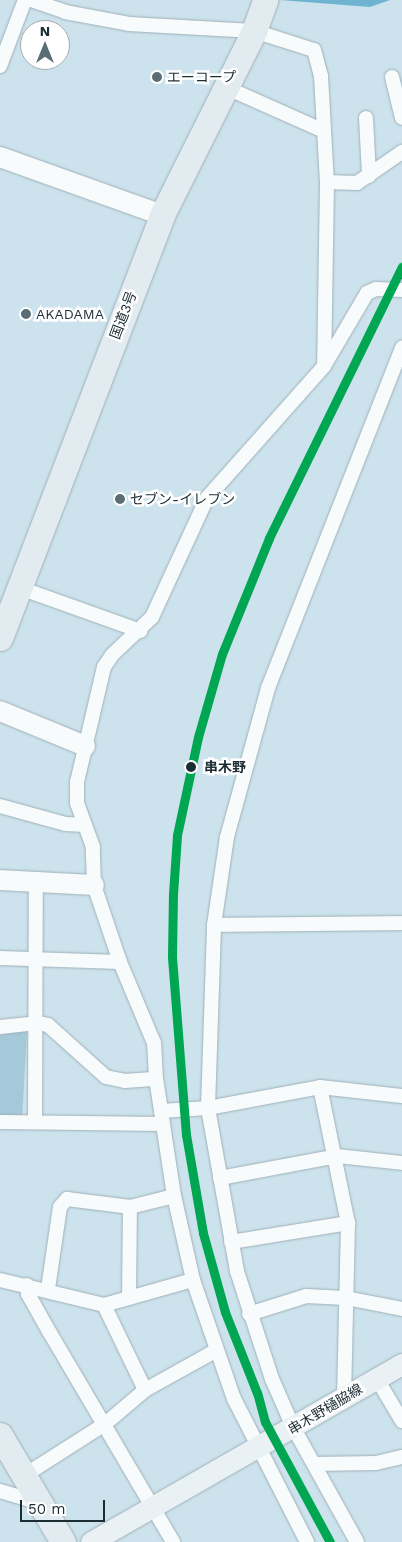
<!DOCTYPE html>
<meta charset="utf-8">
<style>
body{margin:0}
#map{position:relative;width:402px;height:1542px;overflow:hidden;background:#cce2ec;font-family:"Work Sans","Noto Sans JP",sans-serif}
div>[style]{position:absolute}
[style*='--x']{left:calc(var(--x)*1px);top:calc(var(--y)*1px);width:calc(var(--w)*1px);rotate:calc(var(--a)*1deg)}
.green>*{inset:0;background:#a5c9d9}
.water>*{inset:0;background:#6eb3cf}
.roads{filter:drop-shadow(0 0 1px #9fb0b8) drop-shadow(0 0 1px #9fb0b8)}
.street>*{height:14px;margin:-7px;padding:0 7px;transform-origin:7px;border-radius:7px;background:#f7fbfc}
.secondary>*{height:20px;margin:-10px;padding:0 10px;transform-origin:10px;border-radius:10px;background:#f7fbfc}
.primary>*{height:21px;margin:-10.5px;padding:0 10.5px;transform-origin:10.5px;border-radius:10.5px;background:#eaf1f5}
.highway>*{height:25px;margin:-12.5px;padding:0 12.5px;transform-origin:12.5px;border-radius:12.5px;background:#e1ebf0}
.rail-1>*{height:9px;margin:-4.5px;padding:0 4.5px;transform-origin:4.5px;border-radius:4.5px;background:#00a651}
.dots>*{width:14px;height:14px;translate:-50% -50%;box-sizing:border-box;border:2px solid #fff;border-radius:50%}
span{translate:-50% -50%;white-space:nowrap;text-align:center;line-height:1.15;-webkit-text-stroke:5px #fff;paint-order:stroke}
.poi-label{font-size:14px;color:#1c2c33}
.left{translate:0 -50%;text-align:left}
.street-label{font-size:14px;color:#1c2c33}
.stop-label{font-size:14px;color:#1c2c33;font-weight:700}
.north{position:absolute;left:20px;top:20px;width:50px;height:50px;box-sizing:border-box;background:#fff;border:1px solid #a4abad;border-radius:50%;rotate:0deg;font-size:14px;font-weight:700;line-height:20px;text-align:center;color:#1c2c33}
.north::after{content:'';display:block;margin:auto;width:18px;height:22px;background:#5a6c74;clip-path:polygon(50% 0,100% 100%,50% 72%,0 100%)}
.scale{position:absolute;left:20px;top:1500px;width:85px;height:22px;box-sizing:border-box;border:2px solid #1c2c33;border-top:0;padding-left:6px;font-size:15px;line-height:18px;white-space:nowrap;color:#1c2c33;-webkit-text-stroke:4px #fff;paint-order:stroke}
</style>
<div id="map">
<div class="green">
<i style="clip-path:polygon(27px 1030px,22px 1122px,0 1123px,0 1035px)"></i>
</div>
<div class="water">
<i style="clip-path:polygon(280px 0,390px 0,370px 7px)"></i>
</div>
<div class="roads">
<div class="street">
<i style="--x:31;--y:0;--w:36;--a:19"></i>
<i style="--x:65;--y:12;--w:65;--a:10.6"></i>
<i style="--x:129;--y:24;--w:125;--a:3.2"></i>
<i style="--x:254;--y:31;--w:63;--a:17.6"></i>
<i style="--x:314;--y:50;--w:27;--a:75"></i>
<i style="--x:321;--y:76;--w:106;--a:86.8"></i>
<i style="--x:327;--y:182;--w:183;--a:90.9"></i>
<i style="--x:0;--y:66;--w:71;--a:-69.3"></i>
<i style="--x:392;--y:77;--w:42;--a:76.3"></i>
<i style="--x:225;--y:87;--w:108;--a:24"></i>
<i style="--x:366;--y:118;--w:58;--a:87"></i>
<i style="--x:327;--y:182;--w:30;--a:2"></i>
<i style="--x:357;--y:183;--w:55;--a:-34.6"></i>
<i style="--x:20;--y:588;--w:128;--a:19.6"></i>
<i style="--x:0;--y:806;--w:68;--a:15.3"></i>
<i style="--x:66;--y:824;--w:19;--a:3"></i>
<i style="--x:214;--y:925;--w:188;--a:-0.6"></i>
<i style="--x:0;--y:958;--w:120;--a:1.9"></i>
<i style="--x:0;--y:1027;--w:37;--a:-6"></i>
<i style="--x:37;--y:1023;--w:11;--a:10"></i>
<i style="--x:48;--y:1025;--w:78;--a:41.9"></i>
<i style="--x:106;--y:1077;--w:19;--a:12"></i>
<i style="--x:125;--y:1081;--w:31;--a:-4"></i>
<i style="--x:320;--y:1087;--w:139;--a:78.4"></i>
<i style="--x:348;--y:1223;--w:173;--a:91.3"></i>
<i style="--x:161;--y:1111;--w:47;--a:-3.7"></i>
<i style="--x:208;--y:1108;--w:114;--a:-10.6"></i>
<i style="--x:320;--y:1087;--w:82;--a:6.3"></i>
<i style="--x:0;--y:1122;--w:162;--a:0.7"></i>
<i style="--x:35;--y:1122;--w:240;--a:-89.8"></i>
<i style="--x:220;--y:1178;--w:119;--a:-10.6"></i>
<i style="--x:337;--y:1156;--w:65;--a:6.1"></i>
<i style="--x:231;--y:1242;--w:119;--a:-9.2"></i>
<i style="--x:0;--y:1280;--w:107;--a:13.5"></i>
<i style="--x:104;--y:1305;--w:92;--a:-15.7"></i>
<i style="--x:27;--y:1285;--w:9;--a:84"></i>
<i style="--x:28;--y:1294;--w:45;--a:60.6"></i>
<i style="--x:50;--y:1333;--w:243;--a:59.5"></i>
<i style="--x:48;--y:1289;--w:83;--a:-81.7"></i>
<i style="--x:60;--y:1207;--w:11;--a:-49"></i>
<i style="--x:67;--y:1199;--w:64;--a:7.2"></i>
<i style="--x:130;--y:1207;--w:45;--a:-14"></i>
<i style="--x:129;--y:1298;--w:91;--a:-89.4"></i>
<i style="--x:104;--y:1305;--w:94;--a:64.2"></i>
<i style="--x:249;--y:1314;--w:60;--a:-17.5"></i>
<i style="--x:306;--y:1296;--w:40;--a:2.9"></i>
<i style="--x:346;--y:1298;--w:57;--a:11.1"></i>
<i style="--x:377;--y:1379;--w:49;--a:59.2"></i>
<i style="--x:314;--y:1464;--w:62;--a:-0.9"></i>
<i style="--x:376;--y:1463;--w:27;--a:-13"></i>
<i style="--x:25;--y:1475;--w:95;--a:-32.5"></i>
<i style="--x:105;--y:1424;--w:52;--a:-40.4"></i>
<i style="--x:145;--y:1390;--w:82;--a:-29.1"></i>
<i style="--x:0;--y:1491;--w:42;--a:16.7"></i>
<i style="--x:307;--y:1542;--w:161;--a:-117"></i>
<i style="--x:234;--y:1399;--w:126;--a:-109"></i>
<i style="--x:193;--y:1280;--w:86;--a:-102.7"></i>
<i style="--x:174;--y:1196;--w:118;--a:-98.7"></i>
<i style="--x:156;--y:1079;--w:36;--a:-93"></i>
<i style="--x:154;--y:1043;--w:88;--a:-112.8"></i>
<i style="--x:120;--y:962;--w:81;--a:-108.7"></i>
<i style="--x:94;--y:885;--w:38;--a:-92"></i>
<i style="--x:93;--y:847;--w:47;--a:-110"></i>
<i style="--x:77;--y:803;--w:21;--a:-90"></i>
<i style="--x:77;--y:782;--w:118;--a:-76.8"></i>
<i style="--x:104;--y:667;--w:14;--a:-56"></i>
<i style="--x:112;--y:655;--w:55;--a:-43.5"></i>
<i style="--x:152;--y:617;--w:131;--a:-65.2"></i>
<i style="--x:207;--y:498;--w:176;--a:-48.4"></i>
<i style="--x:324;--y:366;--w:85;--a:-59.5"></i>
<i style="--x:367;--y:293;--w:10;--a:-24"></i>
<i style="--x:376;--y:289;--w:26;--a:2"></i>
<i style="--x:357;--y:1542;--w:132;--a:-119.1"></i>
<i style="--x:293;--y:1427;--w:52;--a:-113.6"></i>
<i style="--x:272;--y:1379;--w:114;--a:-108"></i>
<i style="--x:237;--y:1271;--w:166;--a:-100.1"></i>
<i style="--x:208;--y:1108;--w:183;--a:-88.1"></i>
<i style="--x:214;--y:925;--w:89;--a:-81.6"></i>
<i style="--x:227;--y:837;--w:155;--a:-74.6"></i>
<i style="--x:268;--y:688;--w:366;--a:-68.5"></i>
</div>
<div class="secondary">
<i style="--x:0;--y:157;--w:172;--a:19.7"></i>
<i style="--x:0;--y:711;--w:92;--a:22.4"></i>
<i style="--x:0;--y:880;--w:94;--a:3"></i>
</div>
<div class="primary">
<i style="--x:91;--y:1542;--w:358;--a:-29.8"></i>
</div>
<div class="highway">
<i style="--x:0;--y:638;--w:453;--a:-69"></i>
<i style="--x:162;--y:215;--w:206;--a:-63.4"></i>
<i style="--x:254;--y:31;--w:33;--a:-70"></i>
<i style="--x:0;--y:1435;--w:124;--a:59.5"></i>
</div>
</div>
<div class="rail-1">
<i style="--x:330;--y:1542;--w:136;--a:-118.4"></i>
<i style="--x:265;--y:1422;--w:30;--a:-105"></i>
<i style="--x:257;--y:1393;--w:87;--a:-111.6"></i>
<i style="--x:225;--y:1312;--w:82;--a:-105.6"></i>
<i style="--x:203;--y:1233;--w:99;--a:-99.8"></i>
<i style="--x:186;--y:1135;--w:180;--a:-94.5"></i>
<i style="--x:172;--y:956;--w:62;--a:-89.1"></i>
<i style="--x:173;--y:894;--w:59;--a:-86.1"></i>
<i style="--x:177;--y:835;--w:100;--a:-77.9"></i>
<i style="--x:198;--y:737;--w:86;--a:-73.9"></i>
<i style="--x:222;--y:654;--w:125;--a:-67.9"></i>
<i style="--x:269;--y:538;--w:302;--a:-63.9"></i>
</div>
<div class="dots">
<i style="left:157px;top:77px;background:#5a6c74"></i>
<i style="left:26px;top:314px;background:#5a6c74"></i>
<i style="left:120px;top:499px;background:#5a6c74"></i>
<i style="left:191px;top:767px;background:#1c2c33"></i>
</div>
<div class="poi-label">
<span class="left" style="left:167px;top:77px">エーコープ</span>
<span class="left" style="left:36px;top:314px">AKADAMA</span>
<span class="left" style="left:130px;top:499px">セブン-イレブン</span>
</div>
<div class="street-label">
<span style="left:123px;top:315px;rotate:-69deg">国道3号</span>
<span style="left:325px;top:1409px;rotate:-31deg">串木野樋脇線</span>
</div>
<div class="stop-label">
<span class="left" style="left:204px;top:767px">串木野</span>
</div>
<div class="north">N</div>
<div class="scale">50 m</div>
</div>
